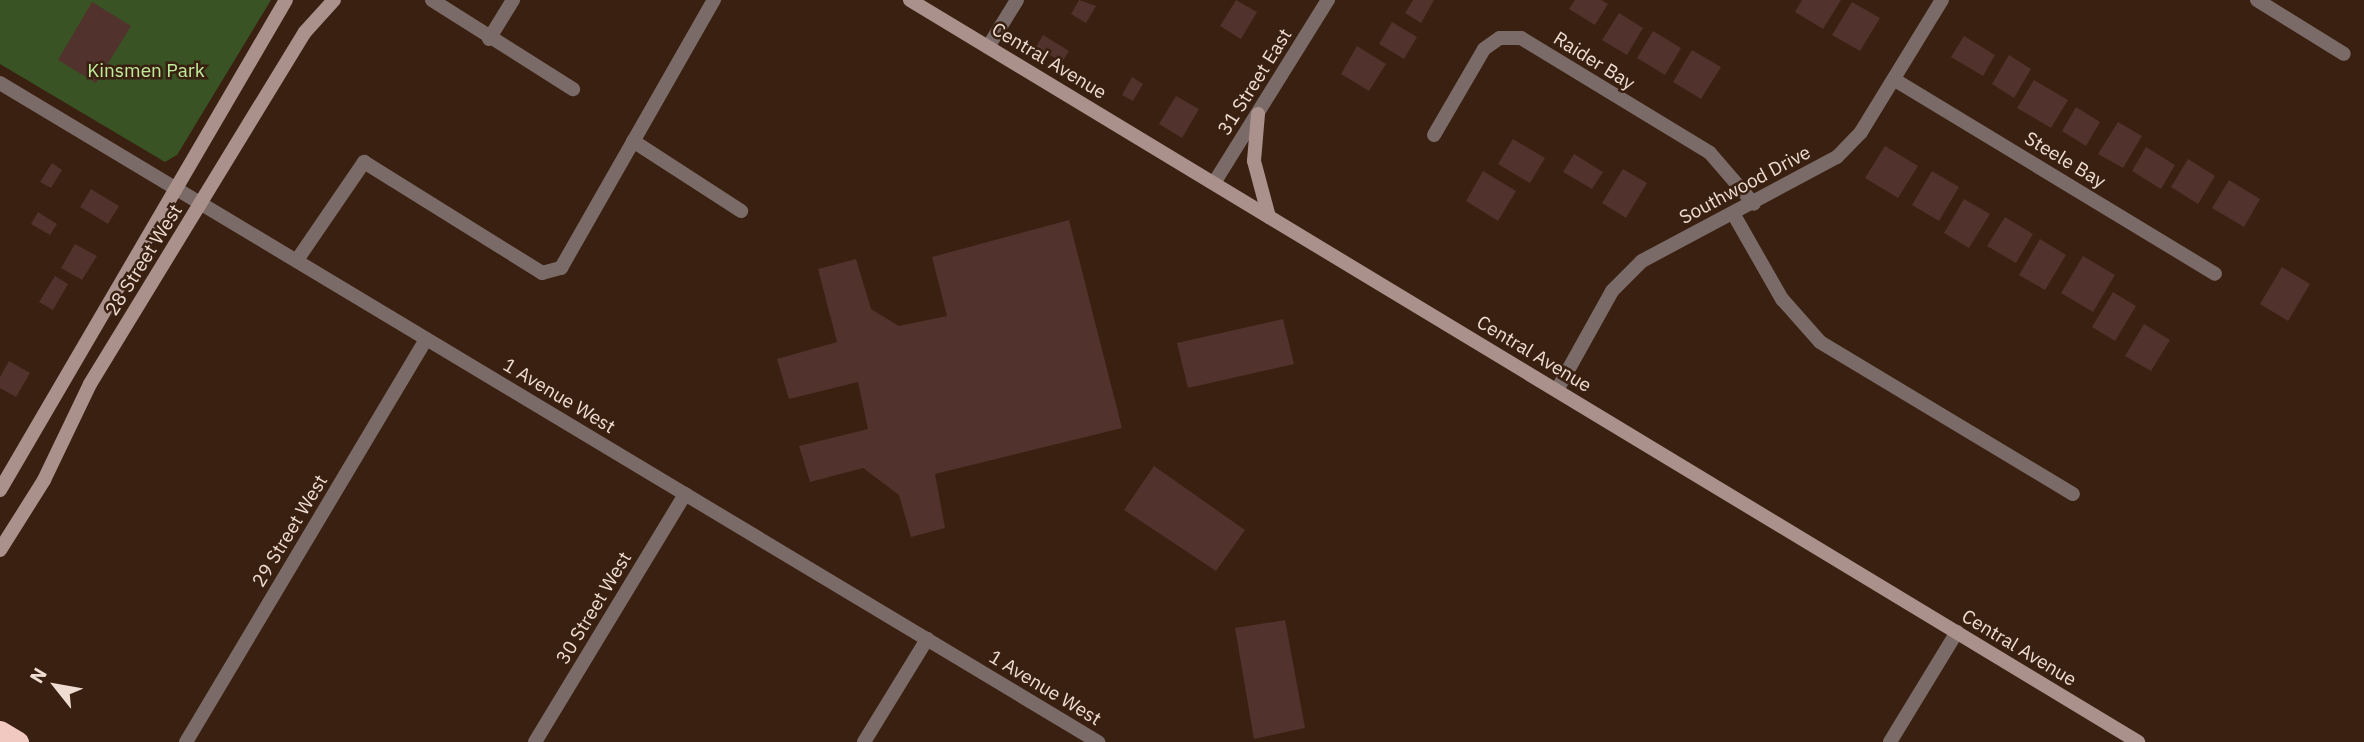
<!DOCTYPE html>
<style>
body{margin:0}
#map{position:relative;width:2364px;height:742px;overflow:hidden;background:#392010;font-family:"IBM Plex Sans",sans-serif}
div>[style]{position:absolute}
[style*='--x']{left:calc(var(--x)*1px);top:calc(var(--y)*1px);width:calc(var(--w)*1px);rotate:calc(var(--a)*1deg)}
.green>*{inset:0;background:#3a5325}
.building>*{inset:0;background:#51322c}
.street>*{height:14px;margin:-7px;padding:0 7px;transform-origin:7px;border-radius:7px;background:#7b6b68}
.secondary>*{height:14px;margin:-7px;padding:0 7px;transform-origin:7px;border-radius:7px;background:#ab918c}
.highway>*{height:21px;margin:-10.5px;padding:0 10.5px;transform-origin:10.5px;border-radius:10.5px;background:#f1c9c1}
span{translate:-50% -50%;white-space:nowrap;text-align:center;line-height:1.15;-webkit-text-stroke:5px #392010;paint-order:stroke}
.street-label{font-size:19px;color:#efddd3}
.park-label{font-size:19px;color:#bfed9d}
.north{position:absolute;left:21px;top:651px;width:70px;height:70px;-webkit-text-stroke:5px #392010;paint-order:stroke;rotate:301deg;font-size:19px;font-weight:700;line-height:28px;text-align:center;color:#efddd3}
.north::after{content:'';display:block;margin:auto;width:24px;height:32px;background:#efddd3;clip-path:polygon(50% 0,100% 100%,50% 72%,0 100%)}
</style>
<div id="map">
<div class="green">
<i style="clip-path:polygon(0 0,271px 0,177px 155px,165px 162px,0 64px)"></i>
</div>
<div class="building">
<i style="clip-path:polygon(1079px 0,1096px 6px,1086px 23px,1071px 14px)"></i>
<i style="clip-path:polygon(1236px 0,1257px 12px,1241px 39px,1220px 26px)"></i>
<i style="clip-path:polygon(1413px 0,1434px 0,1421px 23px,1405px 13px)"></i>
<i style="clip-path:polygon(1575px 0,1601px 0,1608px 4px,1595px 25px,1569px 9px)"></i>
<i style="clip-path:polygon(1802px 0,1841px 0,1823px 29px,1795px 12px)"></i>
<i style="clip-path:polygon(92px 2px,131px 26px,96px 83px,58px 60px)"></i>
<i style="clip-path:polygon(1852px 2px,1880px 18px,1860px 51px,1832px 35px)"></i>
<i style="clip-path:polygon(1619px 13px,1643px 28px,1627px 55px,1602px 40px)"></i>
<i style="clip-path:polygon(1392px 22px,1417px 37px,1404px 59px,1379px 44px)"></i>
<i style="clip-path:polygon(1653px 31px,1681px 48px,1665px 75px,1637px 58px)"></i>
<i style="clip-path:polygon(1043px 35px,1069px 51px,1062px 62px,1036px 47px)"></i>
<i style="clip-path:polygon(1964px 36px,1995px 55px,1983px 76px,1951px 57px)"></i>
<i style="clip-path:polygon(1357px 46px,1386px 64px,1369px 91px,1341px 74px)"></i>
<i style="clip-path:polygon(1692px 50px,1721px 67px,1701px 99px,1673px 82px)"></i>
<i style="clip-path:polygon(2009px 55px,2031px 69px,2014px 98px,1992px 84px)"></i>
<i style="clip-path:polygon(1132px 77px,1143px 84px,1133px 101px,1122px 95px)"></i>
<i style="clip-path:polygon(2034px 80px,2068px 100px,2051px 128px,2017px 108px)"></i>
<i style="clip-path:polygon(1176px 96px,1199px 109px,1182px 138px,1159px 124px)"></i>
<i style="clip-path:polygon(2076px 107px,2100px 122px,2086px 146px,2062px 131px)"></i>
<i style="clip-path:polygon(2118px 122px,2142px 136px,2123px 168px,2098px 154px)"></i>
<i style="clip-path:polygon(1513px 139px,1545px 158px,1530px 183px,1498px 164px)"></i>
<i style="clip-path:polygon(1885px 146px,1918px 166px,1898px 198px,1865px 178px)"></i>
<i style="clip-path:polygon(2146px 147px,2175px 165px,2161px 189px,2132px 171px)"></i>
<i style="clip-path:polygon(1574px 154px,1603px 172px,1592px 189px,1563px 172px)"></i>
<i style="clip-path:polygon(2188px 159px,2215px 176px,2198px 204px,2171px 187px)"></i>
<i style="clip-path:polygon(52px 163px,62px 170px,51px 188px,40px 182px)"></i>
<i style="clip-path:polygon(1623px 169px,1647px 183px,1626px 218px,1602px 203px)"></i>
<i style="clip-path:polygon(1483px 171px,1516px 191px,1498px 221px,1466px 201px)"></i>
<i style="clip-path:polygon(1932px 171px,1959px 187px,1939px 221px,1912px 205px)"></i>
<i style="clip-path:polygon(2229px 180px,2260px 199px,2244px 227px,2212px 208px)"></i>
<i style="clip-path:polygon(91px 189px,119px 206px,108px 224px,80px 207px)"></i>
<i style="clip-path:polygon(1964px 199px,1990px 214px,1969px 248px,1944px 233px)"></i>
<i style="clip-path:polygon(38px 212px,57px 224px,50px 235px,31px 224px)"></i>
<i style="clip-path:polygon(2005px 217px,2033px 234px,2016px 263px,1987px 246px)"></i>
<i style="clip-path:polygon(1069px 220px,1122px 428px,935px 474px,945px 528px,911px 537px,899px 495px,863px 468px,810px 482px,799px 446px,868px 429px,858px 382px,789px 399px,777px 359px,837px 342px,818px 269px,856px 259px,871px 309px,899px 326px,947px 316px,932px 257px)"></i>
<i style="clip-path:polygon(2040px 239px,2066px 255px,2045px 290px,2019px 275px)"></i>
<i style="clip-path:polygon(75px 244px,97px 256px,82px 280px,61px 268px)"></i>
<i style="clip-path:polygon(2083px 256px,2115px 275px,2093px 312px,2061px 293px)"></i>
<i style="clip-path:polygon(2282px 267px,2310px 284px,2288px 321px,2260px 304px)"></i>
<i style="clip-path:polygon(55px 276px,68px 284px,53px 310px,39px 302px)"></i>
<i style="clip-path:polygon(2113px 292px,2136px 306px,2115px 341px,2092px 327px)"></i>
<i style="clip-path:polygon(1283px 319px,1294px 364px,1188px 388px,1177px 343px)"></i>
<i style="clip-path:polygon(2144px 324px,2170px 340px,2151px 371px,2125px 356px)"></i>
<i style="clip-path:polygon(9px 361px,30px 373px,16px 397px,0 388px,0 377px)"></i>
<i style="clip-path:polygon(1154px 466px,1245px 530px,1216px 571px,1124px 510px)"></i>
<i style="clip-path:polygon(1285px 620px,1305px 728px,1254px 739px,1235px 628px)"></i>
</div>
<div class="street">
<i style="--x:432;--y:0;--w:167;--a:32.3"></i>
<i style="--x:2257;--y:0;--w:102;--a:31.8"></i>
<i style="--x:489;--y:39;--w:46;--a:-58.4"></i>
<i style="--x:988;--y:47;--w:55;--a:-58.3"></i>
<i style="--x:1895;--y:80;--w:374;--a:31.2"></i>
<i style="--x:0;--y:83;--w:1281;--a:30.97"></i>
<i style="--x:1434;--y:135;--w:99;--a:-59.8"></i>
<i style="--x:1484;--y:49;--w:19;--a:-35"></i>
<i style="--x:1500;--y:38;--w:21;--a:0"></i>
<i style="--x:1521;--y:38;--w:221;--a:31.3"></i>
<i style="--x:1710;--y:153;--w:67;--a:49.2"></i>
<i style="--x:633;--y:141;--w:129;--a:32.9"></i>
<i style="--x:1214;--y:183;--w:216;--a:-58.1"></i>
<i style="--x:1734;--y:215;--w:97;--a:60.3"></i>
<i style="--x:1782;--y:299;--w:57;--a:48.5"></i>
<i style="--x:1820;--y:342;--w:295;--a:31"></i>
<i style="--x:297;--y:260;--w:119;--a:-55.6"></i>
<i style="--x:364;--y:162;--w:210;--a:31.9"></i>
<i style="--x:542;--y:273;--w:20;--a:-15"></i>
<i style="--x:561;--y:268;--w:309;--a:-60.3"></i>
<i style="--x:1557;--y:390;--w:113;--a:-60.9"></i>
<i style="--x:1612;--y:291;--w:42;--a:-45"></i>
<i style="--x:1642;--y:261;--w:221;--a:-28.1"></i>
<i style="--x:1837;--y:157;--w:35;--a:-46"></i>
<i style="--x:1861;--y:132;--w:155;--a:-58.5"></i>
<i style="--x:186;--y:742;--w:469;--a:-59.2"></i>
<i style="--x:535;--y:742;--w:290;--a:-58.8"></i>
<i style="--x:864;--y:742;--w:121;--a:-58.5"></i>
<i style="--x:1890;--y:742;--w:129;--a:-58.7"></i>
</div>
<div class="secondary">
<i style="--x:910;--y:0;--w:1435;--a:31.14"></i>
<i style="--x:1258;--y:114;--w:47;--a:94.9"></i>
<i style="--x:1254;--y:161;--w:58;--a:75"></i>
<i style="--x:0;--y:490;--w:567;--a:-59.73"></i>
<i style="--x:0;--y:550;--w:83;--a:-57.8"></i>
<i style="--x:44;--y:480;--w:106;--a:-64.4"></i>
<i style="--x:90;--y:384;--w:412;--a:-58.6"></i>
<i style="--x:305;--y:32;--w:43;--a:-47.8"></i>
</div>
<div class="highway">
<i style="--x:0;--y:731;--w:21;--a:31"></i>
</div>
<div class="street-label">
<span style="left:1049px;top:61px;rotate:31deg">Central Avenue</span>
<span style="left:1594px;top:61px;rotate:32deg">Raider Bay</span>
<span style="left:1255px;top:82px;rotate:-58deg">31 Street East</span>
<span style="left:2065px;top:160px;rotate:31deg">Steele Bay</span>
<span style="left:1745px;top:185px;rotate:-28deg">Southwood Drive</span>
<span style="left:144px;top:260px;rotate:-58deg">28 Street West</span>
<span style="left:1534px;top:354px;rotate:31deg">Central Avenue</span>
<span style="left:559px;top:396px;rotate:31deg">1 Avenue West</span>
<span style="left:290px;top:531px;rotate:-59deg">29 Street West</span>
<span style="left:594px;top:608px;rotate:-59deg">30 Street West</span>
<span style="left:2019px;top:648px;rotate:31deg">Central Avenue</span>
<span style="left:1045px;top:688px;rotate:31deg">1 Avenue West</span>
</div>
<div class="park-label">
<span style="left:146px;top:71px">Kinsmen Park</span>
</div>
<div class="north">N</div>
</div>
